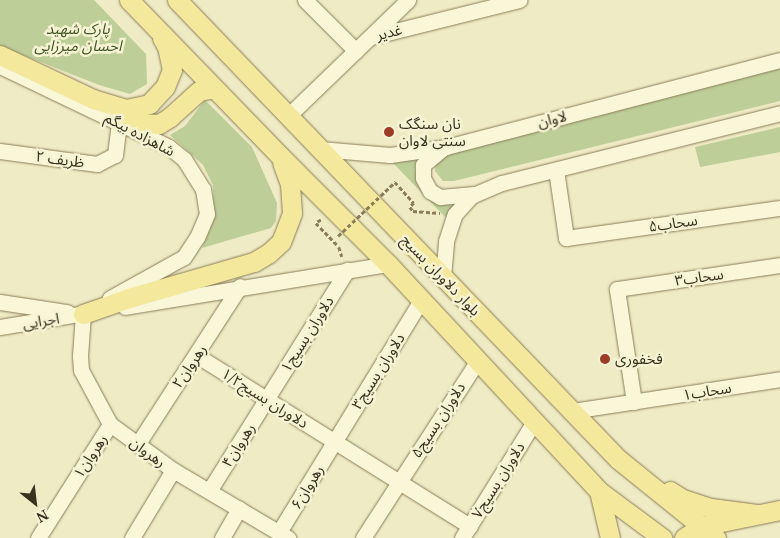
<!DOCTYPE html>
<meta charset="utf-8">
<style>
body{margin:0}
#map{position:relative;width:780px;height:538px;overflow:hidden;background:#efebc4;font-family:"Noto Serif","Noto Sans Arabic",serif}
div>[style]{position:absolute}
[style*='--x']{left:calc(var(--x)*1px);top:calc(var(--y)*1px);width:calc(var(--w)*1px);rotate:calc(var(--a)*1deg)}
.green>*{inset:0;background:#bdce98}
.path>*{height:2.5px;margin-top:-1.25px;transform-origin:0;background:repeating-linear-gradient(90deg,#8b7d5a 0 4px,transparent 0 6.5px)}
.roads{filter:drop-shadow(0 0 1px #8b7d5a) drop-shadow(0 0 1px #8b7d5a)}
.minor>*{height:15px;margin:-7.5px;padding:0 7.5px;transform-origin:7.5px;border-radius:7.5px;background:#faf6d8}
.major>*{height:19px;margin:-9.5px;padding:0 9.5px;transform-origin:9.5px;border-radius:9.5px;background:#f3e89b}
.path-bridge>*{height:2.5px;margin-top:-1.25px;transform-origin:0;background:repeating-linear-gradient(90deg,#8b7d5a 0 4px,transparent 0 6.5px)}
.dots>*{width:14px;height:14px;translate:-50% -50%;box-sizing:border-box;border:2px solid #f6f3d4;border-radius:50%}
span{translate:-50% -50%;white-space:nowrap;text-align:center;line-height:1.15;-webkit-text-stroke:5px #f6f3d4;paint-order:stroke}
.park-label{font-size:15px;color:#415724;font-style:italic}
.street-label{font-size:15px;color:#3a311e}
.poi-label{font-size:15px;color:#3a311e}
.left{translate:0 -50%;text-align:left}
.north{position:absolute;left:10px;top:478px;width:50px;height:50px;-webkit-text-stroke:4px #f6f3d4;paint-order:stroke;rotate:151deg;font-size:14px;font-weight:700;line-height:20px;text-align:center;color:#3a311e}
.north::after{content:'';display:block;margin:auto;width:18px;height:22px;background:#3a311e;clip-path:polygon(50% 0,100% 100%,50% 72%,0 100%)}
</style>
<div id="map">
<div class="green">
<i style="clip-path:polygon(0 0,94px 0,146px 54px,147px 84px,130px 94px,99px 85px,0 46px)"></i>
<i style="clip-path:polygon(780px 66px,780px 101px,454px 181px,443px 181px,435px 171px,436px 160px,448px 153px)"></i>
<i style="clip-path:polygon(205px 100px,252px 147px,277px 203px,276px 221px,271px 228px,202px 248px,214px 218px,213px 185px,203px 165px,170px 135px,185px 126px)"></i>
<i style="clip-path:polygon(780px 127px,780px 152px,700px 167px,695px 147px)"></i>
<i style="clip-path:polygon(418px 157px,415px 166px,416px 176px,456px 200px,448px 220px,390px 160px)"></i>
</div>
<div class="path">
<i style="--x:395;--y:182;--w:28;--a:48"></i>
<i style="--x:414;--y:203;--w:6;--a:135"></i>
<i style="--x:410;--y:207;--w:5;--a:53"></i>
<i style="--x:413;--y:211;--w:27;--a:4"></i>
<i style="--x:321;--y:220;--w:6;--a:149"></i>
<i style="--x:316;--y:223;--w:33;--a:46"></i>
<i style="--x:339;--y:247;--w:10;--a:73"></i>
</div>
<div class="roads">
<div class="minor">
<i style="--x:305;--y:0;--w:72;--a:45"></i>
<i style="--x:371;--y:37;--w:153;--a:-14"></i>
<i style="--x:0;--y:66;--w:187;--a:25.6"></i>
<i style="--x:169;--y:147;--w:19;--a:39"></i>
<i style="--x:184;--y:159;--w:36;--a:58"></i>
<i style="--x:203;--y:189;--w:25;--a:81"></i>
<i style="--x:207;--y:214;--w:25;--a:113"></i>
<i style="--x:197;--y:237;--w:24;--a:123"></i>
<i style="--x:184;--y:257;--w:85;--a:151"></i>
<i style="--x:288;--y:116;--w:167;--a:-44"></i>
<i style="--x:320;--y:149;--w:70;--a:4.9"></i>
<i style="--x:390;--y:155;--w:57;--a:-8.1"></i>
<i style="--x:446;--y:147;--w:345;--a:-14.6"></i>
<i style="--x:442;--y:149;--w:25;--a:140"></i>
<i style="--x:423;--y:165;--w:13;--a:90"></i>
<i style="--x:423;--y:178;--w:15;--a:62"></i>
<i style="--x:430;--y:191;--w:12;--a:31"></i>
<i style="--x:440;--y:197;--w:34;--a:-5"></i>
<i style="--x:0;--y:151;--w:98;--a:7.6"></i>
<i style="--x:97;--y:164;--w:20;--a:-27"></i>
<i style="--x:115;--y:155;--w:33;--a:-83"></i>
<i style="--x:556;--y:170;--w:69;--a:81.6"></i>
<i style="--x:566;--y:238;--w:216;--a:-8"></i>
<i style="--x:443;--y:277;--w:36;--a:-85"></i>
<i style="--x:446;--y:241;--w:28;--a:-72"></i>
<i style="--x:455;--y:214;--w:24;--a:-48"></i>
<i style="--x:471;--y:196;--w:34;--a:-23"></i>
<i style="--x:502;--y:183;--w:287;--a:-14.1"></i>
<i style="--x:0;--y:302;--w:68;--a:8.5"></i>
<i style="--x:125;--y:307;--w:266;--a:-9.3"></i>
<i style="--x:83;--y:314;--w:42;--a:94.1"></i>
<i style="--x:80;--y:356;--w:14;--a:86"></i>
<i style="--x:81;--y:370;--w:61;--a:61.8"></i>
<i style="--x:110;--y:424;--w:78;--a:36.1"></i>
<i style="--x:173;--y:470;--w:134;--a:30.6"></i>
<i style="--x:0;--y:327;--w:93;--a:-9.3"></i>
<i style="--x:196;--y:355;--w:323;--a:32"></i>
<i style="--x:634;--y:402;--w:114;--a:-98.6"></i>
<i style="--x:617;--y:289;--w:165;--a:-8.4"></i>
<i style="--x:572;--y:411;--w:210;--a:-8.7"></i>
<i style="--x:137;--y:445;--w:189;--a:-57.1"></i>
<i style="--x:209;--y:491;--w:261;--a:-58"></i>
<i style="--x:279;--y:532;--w:272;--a:-58.5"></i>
<i style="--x:38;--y:538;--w:135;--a:-57.7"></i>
<i style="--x:132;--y:538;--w:79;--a:-58.9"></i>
<i style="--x:222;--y:538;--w:34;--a:-60"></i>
<i style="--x:363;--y:538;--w:212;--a:-57.1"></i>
<i style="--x:462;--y:538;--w:137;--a:-58.2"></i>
</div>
<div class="major">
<i style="--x:129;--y:0;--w:217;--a:45.9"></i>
<i style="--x:280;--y:156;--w:153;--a:45"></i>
<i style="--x:388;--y:264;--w:310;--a:47.1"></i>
<i style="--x:599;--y:491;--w:79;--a:36.7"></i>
<i style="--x:177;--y:0;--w:637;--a:46.15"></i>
<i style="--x:618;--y:459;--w:126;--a:38.9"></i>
<i style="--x:0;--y:55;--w:103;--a:25.3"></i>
<i style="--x:93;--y:99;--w:34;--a:17"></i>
<i style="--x:126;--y:109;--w:24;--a:-12"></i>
<i style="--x:149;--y:104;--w:23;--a:-47"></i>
<i style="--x:165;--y:87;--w:18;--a:-68"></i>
<i style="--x:172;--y:70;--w:24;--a:-102"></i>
<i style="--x:167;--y:47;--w:10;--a:-119"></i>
<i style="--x:119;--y:122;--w:40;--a:2.9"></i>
<i style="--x:159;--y:124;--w:13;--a:-32"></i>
<i style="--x:170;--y:117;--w:39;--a:-42"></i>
<i style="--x:199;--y:91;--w:15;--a:-11"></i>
<i style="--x:83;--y:314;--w:49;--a:-19.2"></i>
<i style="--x:129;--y:298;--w:130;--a:-16.1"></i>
<i style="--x:254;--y:262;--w:17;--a:-31"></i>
<i style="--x:269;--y:253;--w:16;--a:-43"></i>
<i style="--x:281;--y:242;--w:31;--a:-69"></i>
<i style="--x:292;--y:213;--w:29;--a:-94"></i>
<i style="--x:290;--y:184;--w:23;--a:-110"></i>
<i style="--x:599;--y:491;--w:48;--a:76.8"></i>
<i style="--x:670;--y:491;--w:15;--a:32"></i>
<i style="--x:683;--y:499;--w:29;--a:18"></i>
<i style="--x:711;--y:508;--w:46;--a:7.4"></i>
<i style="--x:684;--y:538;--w:22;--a:-34"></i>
<i style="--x:702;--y:526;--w:80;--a:-11.6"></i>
</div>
</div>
<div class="path-bridge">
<i style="--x:338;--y:236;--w:79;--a:-43.5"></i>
</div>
<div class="dots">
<i style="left:389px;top:132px;background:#9b3d28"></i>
<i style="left:605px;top:359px;background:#9b3d28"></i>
</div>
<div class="park-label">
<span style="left:78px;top:37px">پارک شهید<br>احسان میرزایی</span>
</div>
<div class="street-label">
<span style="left:389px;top:32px;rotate:-14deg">غدیر</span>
<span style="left:552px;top:119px;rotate:-14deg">لاوان</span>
<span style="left:140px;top:134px;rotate:28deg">شاهزاده بیگم</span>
<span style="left:60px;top:159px;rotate:8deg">ظریف ۲</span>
<span style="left:673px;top:223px;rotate:-8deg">۵سحاب</span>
<span style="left:441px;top:275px;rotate:46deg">بلوار دلاوران بسیج</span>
<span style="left:699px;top:277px;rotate:-8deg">۳سحاب</span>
<span style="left:41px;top:321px;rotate:-9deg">اجرایی</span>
<span style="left:307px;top:334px;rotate:-58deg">دلاوران بسیج۱</span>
<span style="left:189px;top:366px;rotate:-56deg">رهروان۲</span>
<span style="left:378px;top:371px;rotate:-58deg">دلاوران بسیج۳</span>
<span style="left:707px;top:391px;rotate:-9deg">۱سحاب</span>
<span style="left:265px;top:398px;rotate:32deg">دلاوران بسیج۱/۲</span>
<span style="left:438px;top:420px;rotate:-57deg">دلاوران بسیج۵</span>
<span style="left:238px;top:445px;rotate:-58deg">رهروان۴</span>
<span style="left:148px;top:452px;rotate:36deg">رهروان</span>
<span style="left:90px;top:456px;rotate:-57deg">رهروان۱</span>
<span style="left:498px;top:480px;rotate:-58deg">دلاوران بسیج۷</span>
<span style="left:307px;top:487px;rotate:-59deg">رهروان۶</span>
</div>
<div class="poi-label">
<span class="left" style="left:399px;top:132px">نان سنگک<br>سنتی لاوان</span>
<span class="left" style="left:615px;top:359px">فخفوری</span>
</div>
<div class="north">N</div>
</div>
